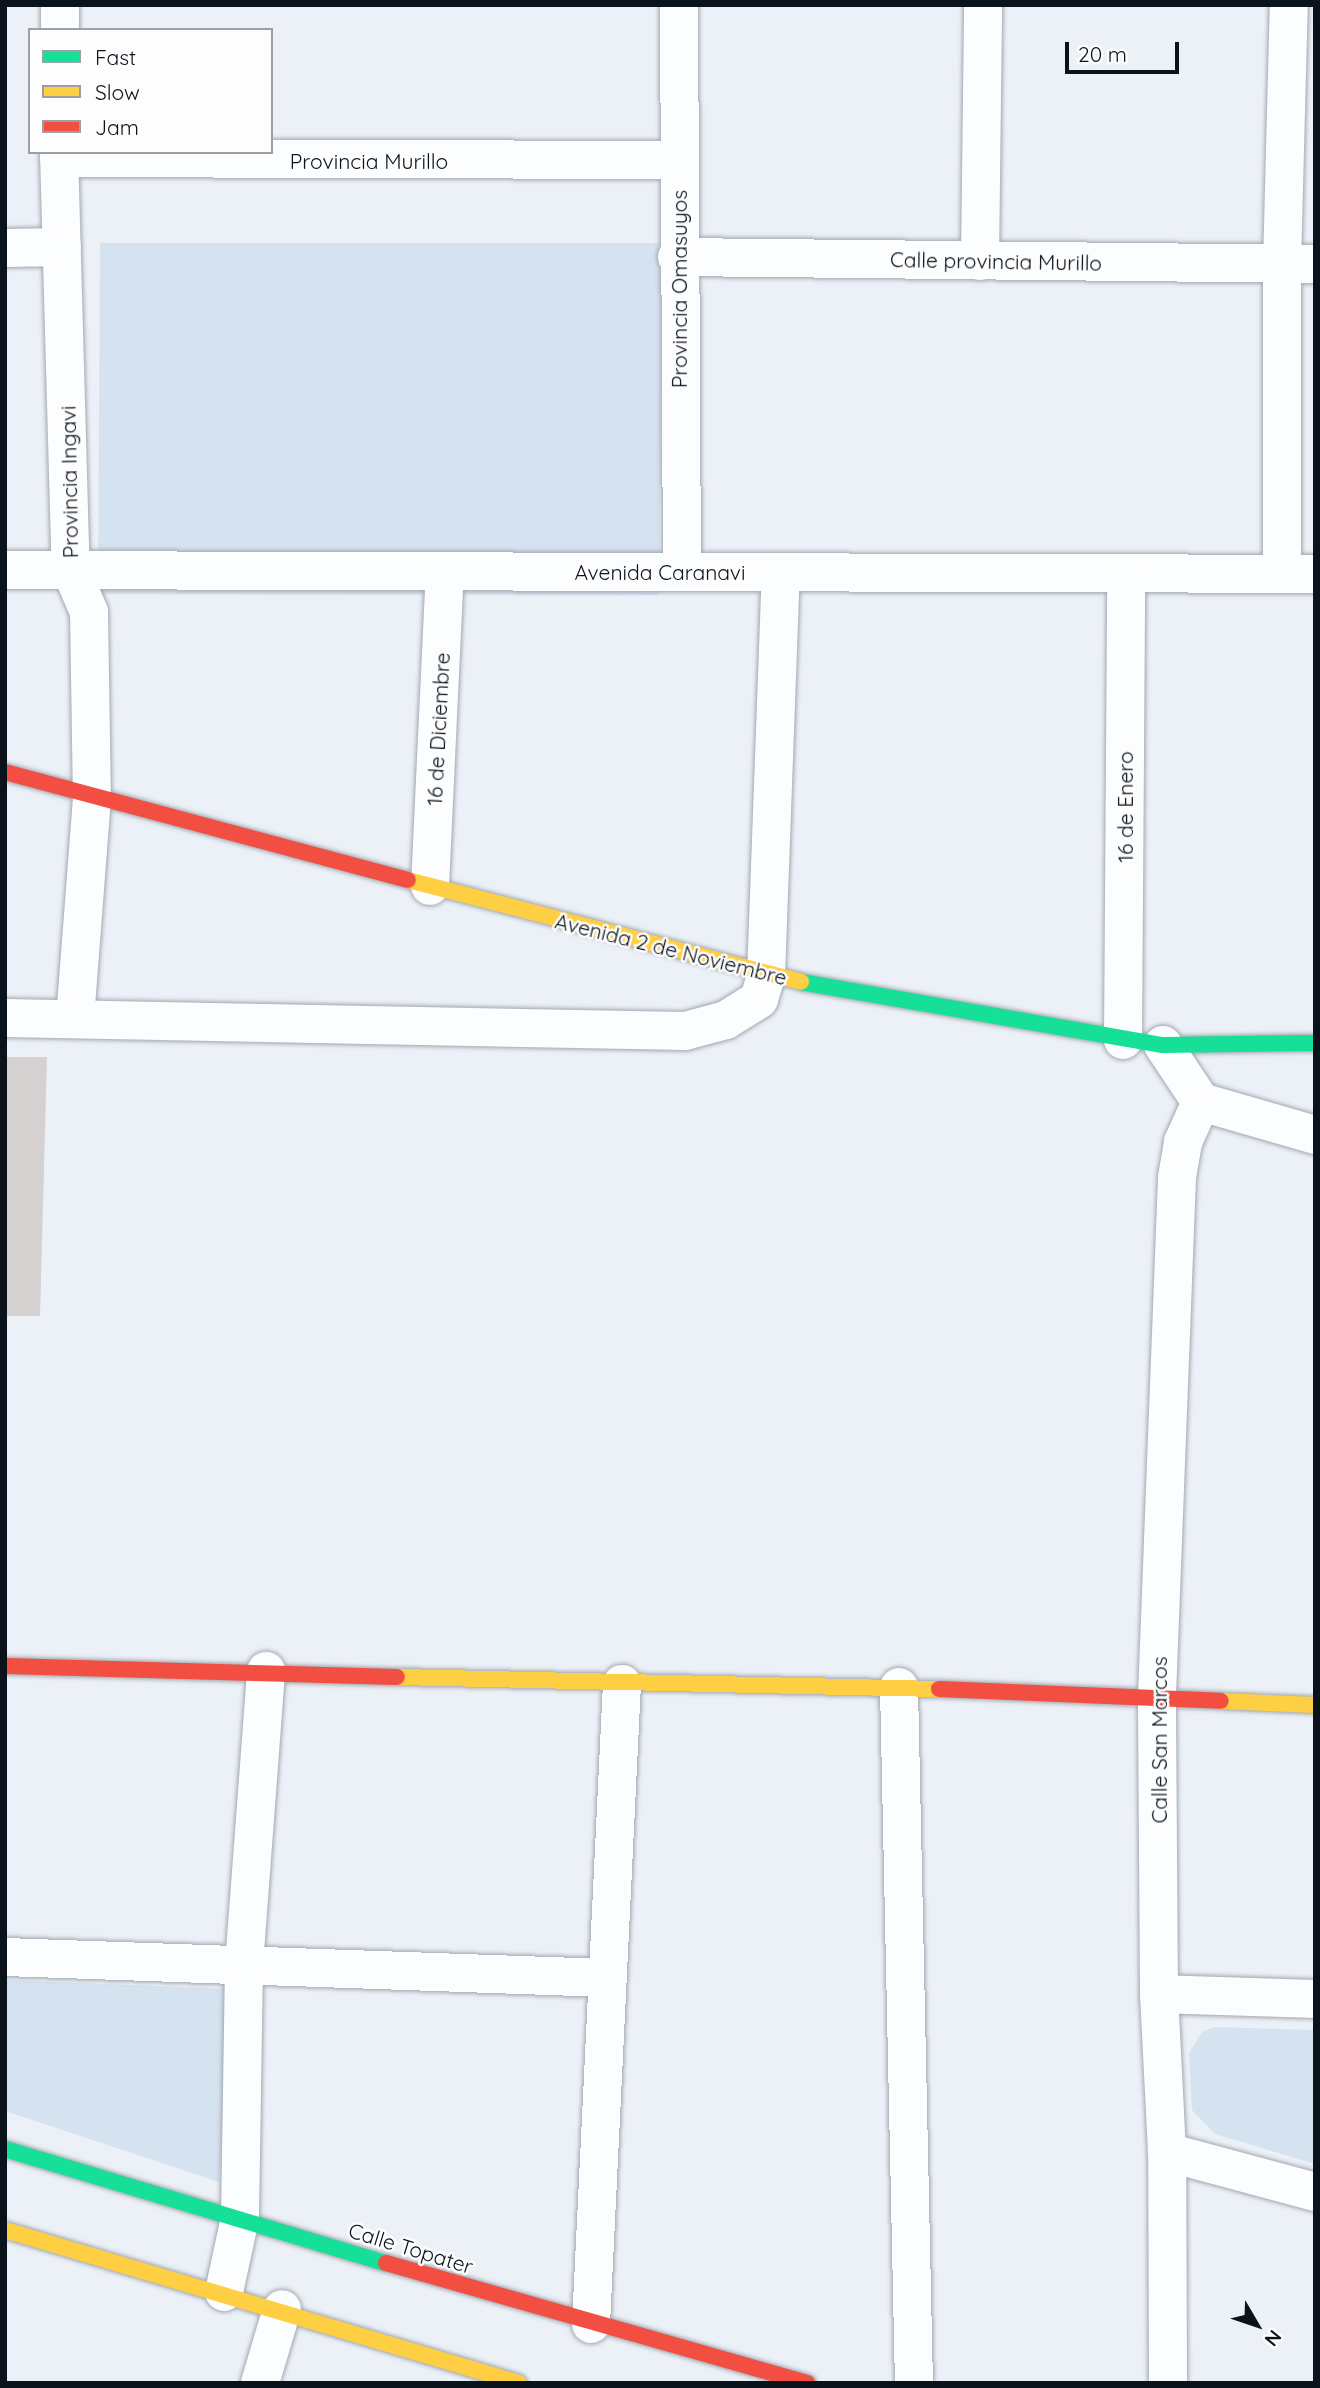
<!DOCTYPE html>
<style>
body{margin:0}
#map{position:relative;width:1320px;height:2388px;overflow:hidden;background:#ecf1f7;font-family:Quicksand,sans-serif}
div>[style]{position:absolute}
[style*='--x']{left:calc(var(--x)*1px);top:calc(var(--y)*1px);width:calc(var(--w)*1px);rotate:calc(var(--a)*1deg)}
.green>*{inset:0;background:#d5e2f0}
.building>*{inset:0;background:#d5d1d1}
.roads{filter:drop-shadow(0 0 2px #a2a8b0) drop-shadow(0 0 2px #a2a8b0)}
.street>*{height:38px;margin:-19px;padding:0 19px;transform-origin:19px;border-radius:19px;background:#fcfdfe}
.fast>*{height:16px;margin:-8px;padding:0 8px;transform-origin:8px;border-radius:8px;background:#16e098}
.slow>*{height:16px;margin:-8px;padding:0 8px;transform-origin:8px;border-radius:8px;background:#ffcf43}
.jam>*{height:16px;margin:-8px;padding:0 8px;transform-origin:8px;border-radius:8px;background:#f24e42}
span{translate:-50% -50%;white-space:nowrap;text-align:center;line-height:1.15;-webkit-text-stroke:5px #fdfdfd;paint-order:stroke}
.street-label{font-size:21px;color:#0a131c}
.frame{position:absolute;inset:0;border:7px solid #0a131c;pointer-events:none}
.legend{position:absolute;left:28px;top:28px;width:245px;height:126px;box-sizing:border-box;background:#fdfdfd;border:2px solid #9c9fa3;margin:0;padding:9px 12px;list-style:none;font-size:21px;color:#0a131c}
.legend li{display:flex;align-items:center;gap:14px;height:35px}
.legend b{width:35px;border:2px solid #9c9fa3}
.north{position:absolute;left:1222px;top:2290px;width:70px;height:70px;-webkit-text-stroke:5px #fdfdfd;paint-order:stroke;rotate:129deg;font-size:19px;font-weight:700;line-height:28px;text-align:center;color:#0a131c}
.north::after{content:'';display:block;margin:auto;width:24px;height:32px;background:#0a131c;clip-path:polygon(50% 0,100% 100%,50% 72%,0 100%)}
.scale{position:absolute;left:1065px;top:42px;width:114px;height:32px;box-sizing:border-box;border:4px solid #0a131c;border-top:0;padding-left:9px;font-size:21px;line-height:24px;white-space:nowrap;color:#0a131c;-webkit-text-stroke:5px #fdfdfd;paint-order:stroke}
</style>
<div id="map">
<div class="green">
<i style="clip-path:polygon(100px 243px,661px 243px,659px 595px,98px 594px)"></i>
<i style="clip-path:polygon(5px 1980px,231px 1989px,219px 2182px,5px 2111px)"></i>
<i style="clip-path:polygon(1215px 2027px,1315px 2030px,1315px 2164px,1215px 2134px,1192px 2110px,1189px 2053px,1202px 2032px)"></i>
</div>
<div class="building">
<i style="clip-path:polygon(5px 1057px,47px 1057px,40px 1316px,5px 1316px)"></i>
</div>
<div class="roads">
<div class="street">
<i style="--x:679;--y:5;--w:567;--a:89.7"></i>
<i style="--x:60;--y:30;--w:25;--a:-90"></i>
<i style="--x:59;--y:152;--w:418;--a:88.4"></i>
<i style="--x:71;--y:570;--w:46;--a:66.8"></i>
<i style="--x:89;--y:612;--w:186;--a:89.1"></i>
<i style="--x:92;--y:798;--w:221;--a:94.4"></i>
<i style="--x:59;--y:158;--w:619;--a:0.19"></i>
<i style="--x:5;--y:248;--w:57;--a:-1"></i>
<i style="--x:677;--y:257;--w:638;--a:0.63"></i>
<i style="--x:980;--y:261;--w:256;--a:-89.3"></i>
<i style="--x:5;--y:570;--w:1310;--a:0.17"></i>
<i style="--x:1282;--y:574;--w:310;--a:-90"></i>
<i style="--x:1282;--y:264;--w:259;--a:-88.5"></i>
<i style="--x:430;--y:886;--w:314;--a:-87.3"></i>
<i style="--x:5;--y:1018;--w:680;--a:1.1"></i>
<i style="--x:685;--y:1031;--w:42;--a:-15"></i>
<i style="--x:726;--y:1020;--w:39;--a:-32"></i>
<i style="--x:759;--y:999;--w:24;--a:-73"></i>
<i style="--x:766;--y:976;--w:403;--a:-87.9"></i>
<i style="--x:1123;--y:1040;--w:467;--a:-89.6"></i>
<i style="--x:1163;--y:1045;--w:69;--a:56.3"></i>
<i style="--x:1201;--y:1102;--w:119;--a:16.1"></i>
<i style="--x:899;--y:1687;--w:696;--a:88.77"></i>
<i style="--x:5;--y:1957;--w:602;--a:2"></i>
<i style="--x:1159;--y:1994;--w:156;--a:1.8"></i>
<i style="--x:1167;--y:2152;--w:153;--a:15.1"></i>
<i style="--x:224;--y:2292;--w:76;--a:-77.8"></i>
<i style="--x:240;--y:2218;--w:253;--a:-89.1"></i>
<i style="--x:244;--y:1965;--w:295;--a:-85.7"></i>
<i style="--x:591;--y:2324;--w:641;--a:-87.23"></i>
<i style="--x:260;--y:2383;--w:77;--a:-73.4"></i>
<i style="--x:1168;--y:2383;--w:231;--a:-90.2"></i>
<i style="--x:1167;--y:2152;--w:158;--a:-92.9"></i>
<i style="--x:1159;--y:1994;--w:298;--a:-90.4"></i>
<i style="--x:1157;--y:1696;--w:519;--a:-87.79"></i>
<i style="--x:1177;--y:1177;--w:36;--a:-80"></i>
<i style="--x:1183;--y:1142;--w:44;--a:-65.8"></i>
</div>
<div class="fast">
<i style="--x:801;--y:982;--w:367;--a:9.9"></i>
<i style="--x:1163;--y:1045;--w:152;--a:-0.8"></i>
<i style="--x:5;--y:2149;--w:398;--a:16.7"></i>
</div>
<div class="slow">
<i style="--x:408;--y:880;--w:406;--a:14.5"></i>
<i style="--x:397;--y:1677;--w:542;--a:1.27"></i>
<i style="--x:1221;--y:1701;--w:94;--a:2.4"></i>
<i style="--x:5;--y:2230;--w:536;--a:16.58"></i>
</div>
<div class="jam">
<i style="--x:5;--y:772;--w:417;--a:15"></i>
<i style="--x:5;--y:1666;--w:392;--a:1.6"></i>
<i style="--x:939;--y:1689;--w:282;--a:2.4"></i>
<i style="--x:386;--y:2263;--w:438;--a:15.9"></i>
</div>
</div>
<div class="street-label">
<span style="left:369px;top:161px">Provincia Murillo</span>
<span style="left:996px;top:261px;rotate:1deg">Calle provincia Murillo</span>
<span style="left:679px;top:289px;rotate:-90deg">Provincia Omasuyos</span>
<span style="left:69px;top:482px;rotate:-91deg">Provincia Ingavi</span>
<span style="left:660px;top:572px">Avenida Caranavi</span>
<span style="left:438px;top:729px;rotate:-87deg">16 de Diciembre</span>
<span style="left:1125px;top:807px;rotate:-90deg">16 de Enero</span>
<span style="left:671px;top:949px;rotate:14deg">Avenida 2 de Noviembre</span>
<span style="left:1159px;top:1740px;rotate:-90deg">Calle San Marcos</span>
<span style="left:411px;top:2248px;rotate:17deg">Calle Topater</span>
</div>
<div class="frame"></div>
<ul class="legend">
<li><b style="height:9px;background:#16e098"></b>Fast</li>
<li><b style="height:9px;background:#ffcf43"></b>Slow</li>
<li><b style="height:9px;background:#f24e42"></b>Jam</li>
</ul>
<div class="north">N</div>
<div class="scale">20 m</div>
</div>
